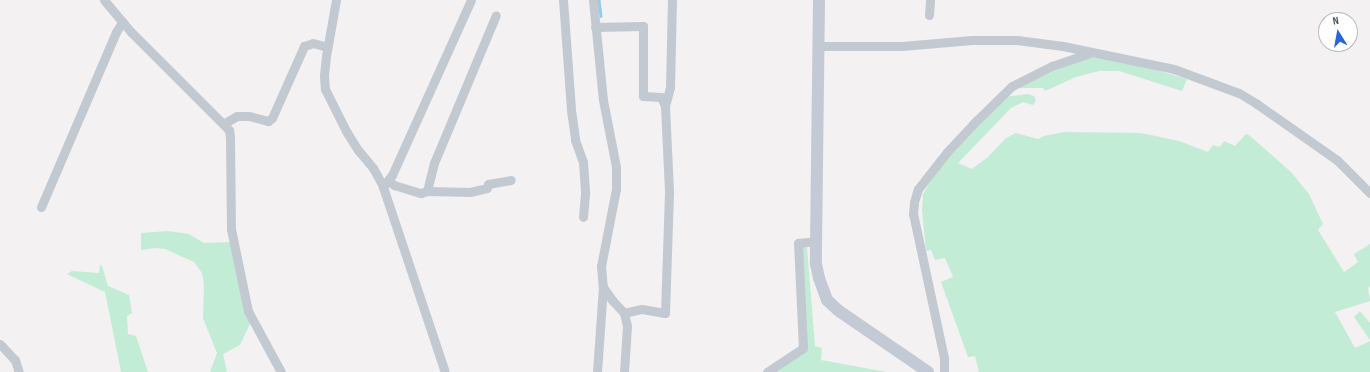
<!DOCTYPE html>
<style>
body{margin:0}
#map{position:relative;width:1370px;height:372px;overflow:hidden;background:#f3f1f1;font-family:"Sofia Sans Condensed",sans-serif}
div>[style]{position:absolute}
[style*='--x']{left:calc(var(--x)*1px);top:calc(var(--y)*1px);width:calc(var(--w)*1px);rotate:calc(var(--a)*1deg)}
.green>*{inset:0;background:#c3ecd7}
.stream>*{height:2.5px;margin:-1.25px;padding:0 1.25px;transform-origin:1.25px;border-radius:1.25px;background:#94cce5}
.street>*{height:9px;margin:-4.5px;padding:0 4.5px;transform-origin:4.5px;border-radius:4.5px;background:#c2c9d1}
.secondary>*{height:12px;margin:-6px;padding:0 6px;transform-origin:6px;border-radius:6px;background:#c3cad5}
span{translate:-50% -50%;white-space:nowrap;text-align:center;line-height:1.15;-webkit-text-stroke:3px #fff;paint-order:stroke}
.north{position:absolute;left:1318px;top:12px;width:40px;height:40px;box-sizing:border-box;background:#fff;border:1px solid #b7babe;border-radius:50%;rotate:349deg;font-size:11px;font-weight:700;line-height:16px;text-align:center;color:#4a525c}
.north::after{content:'';display:block;margin:auto;width:14px;height:18px;background:#2963d4;clip-path:polygon(50% 0,100% 100%,50% 72%,0 100%)}
</style>
<div id="map">
<div class="green">
<i style="clip-path:polygon(1101px 57px,1146px 67px,1187px 79px,1182px 91px,1119px 71px,1099px 71px,1076px 77px,1045px 91px,1043px 88px,1016px 88px,1070px 64px,1088px 58px)"></i>
<i style="clip-path:polygon(1028px 94px,1034px 96px,1036px 101px,1033px 105px,1023px 102px,1011px 108px,958px 163px,972px 169px,988px 157px,1006px 138px,1016px 133px,1038px 139px,1044px 136px,1064px 132px,1141px 133px,1179px 141px,1208px 152px,1213px 145px,1220px 147px,1224px 141px,1235px 146px,1246px 134px,1250px 136px,1291px 172px,1309px 194px,1323px 224px,1318px 230px,1344px 272px,1358px 262px,1354px 254px,1370px 244px,1370px 286px,1368px 288px,1370px 301px,1335px 312px,1355px 348px,1370px 341px,1370px 372px,979px 372px,975px 356px,968px 357px,941px 282px,953px 277px,945px 258px,935px 260px,931px 250px,926px 251px,922px 210px,923px 194px,935px 174px,969px 132px,1001px 99px,1011px 96px)"></i>
<i style="clip-path:polygon(168px 231px,189px 234px,204px 243px,231px 242px,250px 324px,240px 345px,223px 354px,227px 372px,210px 372px,217px 353px,203px 318px,204px 285px,202px 273px,194px 262px,165px 249px,155px 248px,141px 250px,141px 233px)"></i>
<i style="clip-path:polygon(802px 247px,807px 247px,815px 346px,822px 348px,821px 360px,887px 372px,772px 372px,805px 350px)"></i>
<i style="clip-path:polygon(100px 265px,102px 266px,108px 286px,129px 295px,132px 313px,127px 316px,128px 334px,136px 336px,148px 372px,121px 372px,105px 292px,67px 274px,72px 271px,99px 273px)"></i>
<i style="clip-path:polygon(1360px 311px,1370px 323px,1370px 340px,1354px 317px)"></i>
</div>
<div class="stream">
<i style="--x:599;--y:0;--w:16;--a:83"></i>
</div>
<div class="street">
<i style="--x:104;--y:0;--w:42;--a:49.8"></i>
<i style="--x:131;--y:32;--w:139;--a:45"></i>
<i style="--x:229;--y:130;--w:7;--a:82"></i>
<i style="--x:230;--y:137;--w:92;--a:89.4"></i>
<i style="--x:231;--y:229;--w:84;--a:78.3"></i>
<i style="--x:248;--y:311;--w:69;--a:61.6"></i>
<i style="--x:336;--y:0;--w:57;--a:100.1"></i>
<i style="--x:326;--y:56;--w:20;--a:96"></i>
<i style="--x:324;--y:76;--w:13;--a:86"></i>
<i style="--x:325;--y:89;--w:47;--a:63.4"></i>
<i style="--x:346;--y:131;--w:22;--a:58"></i>
<i style="--x:358;--y:150;--w:23;--a:50"></i>
<i style="--x:373;--y:168;--w:18;--a:61"></i>
<i style="--x:382;--y:184;--w:198;--a:71.5"></i>
<i style="--x:563;--y:0;--w:110;--a:85.8"></i>
<i style="--x:571;--y:110;--w:30;--a:82"></i>
<i style="--x:575;--y:140;--w:23;--a:70"></i>
<i style="--x:583;--y:162;--w:32;--a:86"></i>
<i style="--x:585;--y:194;--w:23;--a:95"></i>
<i style="--x:593;--y:0;--w:100;--a:84.3"></i>
<i style="--x:603;--y:100;--w:68;--a:79"></i>
<i style="--x:616;--y:167;--w:22;--a:90"></i>
<i style="--x:616;--y:189;--w:78;--a:101"></i>
<i style="--x:601;--y:266;--w:21;--a:85"></i>
<i style="--x:603;--y:287;--w:16;--a:55"></i>
<i style="--x:612;--y:300;--w:18;--a:47"></i>
<i style="--x:624;--y:313;--w:13;--a:77"></i>
<i style="--x:627;--y:326;--w:46;--a:93.7"></i>
<i style="--x:929;--y:15;--w:15;--a:-86"></i>
<i style="--x:595;--y:27;--w:48;--a:-1.2"></i>
<i style="--x:643;--y:26;--w:70;--a:90"></i>
<i style="--x:643;--y:96;--w:18;--a:3"></i>
<i style="--x:661;--y:97;--w:10;--a:66"></i>
<i style="--x:818;--y:46;--w:84;--a:0"></i>
<i style="--x:902;--y:46;--w:70;--a:-4.9"></i>
<i style="--x:972;--y:40;--w:45;--a:0"></i>
<i style="--x:1017;--y:40;--w:46;--a:7.4"></i>
<i style="--x:1063;--y:46;--w:113;--a:11.7"></i>
<i style="--x:1174;--y:69;--w:69;--a:20.3"></i>
<i style="--x:1239;--y:93;--w:21;--a:31"></i>
<i style="--x:1257;--y:104;--w:98;--a:35"></i>
<i style="--x:1337;--y:160;--w:47;--a:45"></i>
<i style="--x:223;--y:124;--w:16;--a:-30"></i>
<i style="--x:237;--y:116;--w:12;--a:0"></i>
<i style="--x:249;--y:116;--w:20;--a:15"></i>
<i style="--x:268;--y:121;--w:5;--a:-37"></i>
<i style="--x:272;--y:118;--w:79;--a:-66"></i>
<i style="--x:304;--y:46;--w:9;--a:-18"></i>
<i style="--x:313;--y:43;--w:15;--a:16"></i>
<i style="--x:388;--y:180;--w:8;--a:40"></i>
<i style="--x:394;--y:185;--w:28;--a:17"></i>
<i style="--x:421;--y:193;--w:6;--a:-18"></i>
<i style="--x:427;--y:191;--w:43;--a:1.3"></i>
<i style="--x:470;--y:192;--w:17;--a:-13"></i>
<i style="--x:487;--y:188;--w:4;--a:-76"></i>
<i style="--x:488;--y:184;--w:23;--a:-10"></i>
<i style="--x:383;--y:187;--w:15;--a:-53"></i>
<i style="--x:392;--y:175;--w:192;--a:-65.7"></i>
<i style="--x:427;--y:191;--w:29;--a:-76"></i>
<i style="--x:434;--y:163;--w:160;--a:-67.3"></i>
<i style="--x:41;--y:207;--w:190;--a:-66.8"></i>
<i style="--x:116;--y:32;--w:12;--a:-59"></i>
<i style="--x:624;--y:313;--w:18;--a:-13"></i>
<i style="--x:642;--y:309;--w:23;--a:10"></i>
<i style="--x:665;--y:313;--w:122;--a:-88.1"></i>
<i style="--x:669;--y:191;--w:85;--a:-92.7"></i>
<i style="--x:665;--y:106;--w:20;--a:-75"></i>
<i style="--x:670;--y:87;--w:87;--a:-88.7"></i>
<i style="--x:0;--y:344;--w:22;--a:47"></i>
<i style="--x:15;--y:360;--w:13;--a:72"></i>
<i style="--x:597;--y:372;--w:85;--a:-86"></i>
<i style="--x:767;--y:372;--w:43;--a:-33.7"></i>
<i style="--x:803;--y:348;--w:105;--a:-92.7"></i>
<i style="--x:798;--y:243;--w:18;--a:-6"></i>
<i style="--x:944;--y:372;--w:14;--a:-90"></i>
<i style="--x:944;--y:358;--w:147;--a:-102.1"></i>
<i style="--x:913;--y:214;--w:12;--a:-85"></i>
<i style="--x:914;--y:202;--w:14;--a:-73"></i>
<i style="--x:918;--y:189;--w:47;--a:-51.9"></i>
<i style="--x:947;--y:152;--w:38;--a:-47"></i>
<i style="--x:973;--y:124;--w:54;--a:-44.3"></i>
<i style="--x:1012;--y:86;--w:45;--a:-26.6"></i>
<i style="--x:1052;--y:66;--w:40;--a:-18.9"></i>
</div>
<div class="secondary">
<i style="--x:819;--y:0;--w:264;--a:90.7"></i>
<i style="--x:816;--y:264;--w:14;--a:78"></i>
<i style="--x:819;--y:278;--w:23;--a:70"></i>
<i style="--x:827;--y:300;--w:16;--a:43"></i>
<i style="--x:839;--y:311;--w:108;--a:34.4"></i>
</div>
<div class="north">N</div>
</div>
